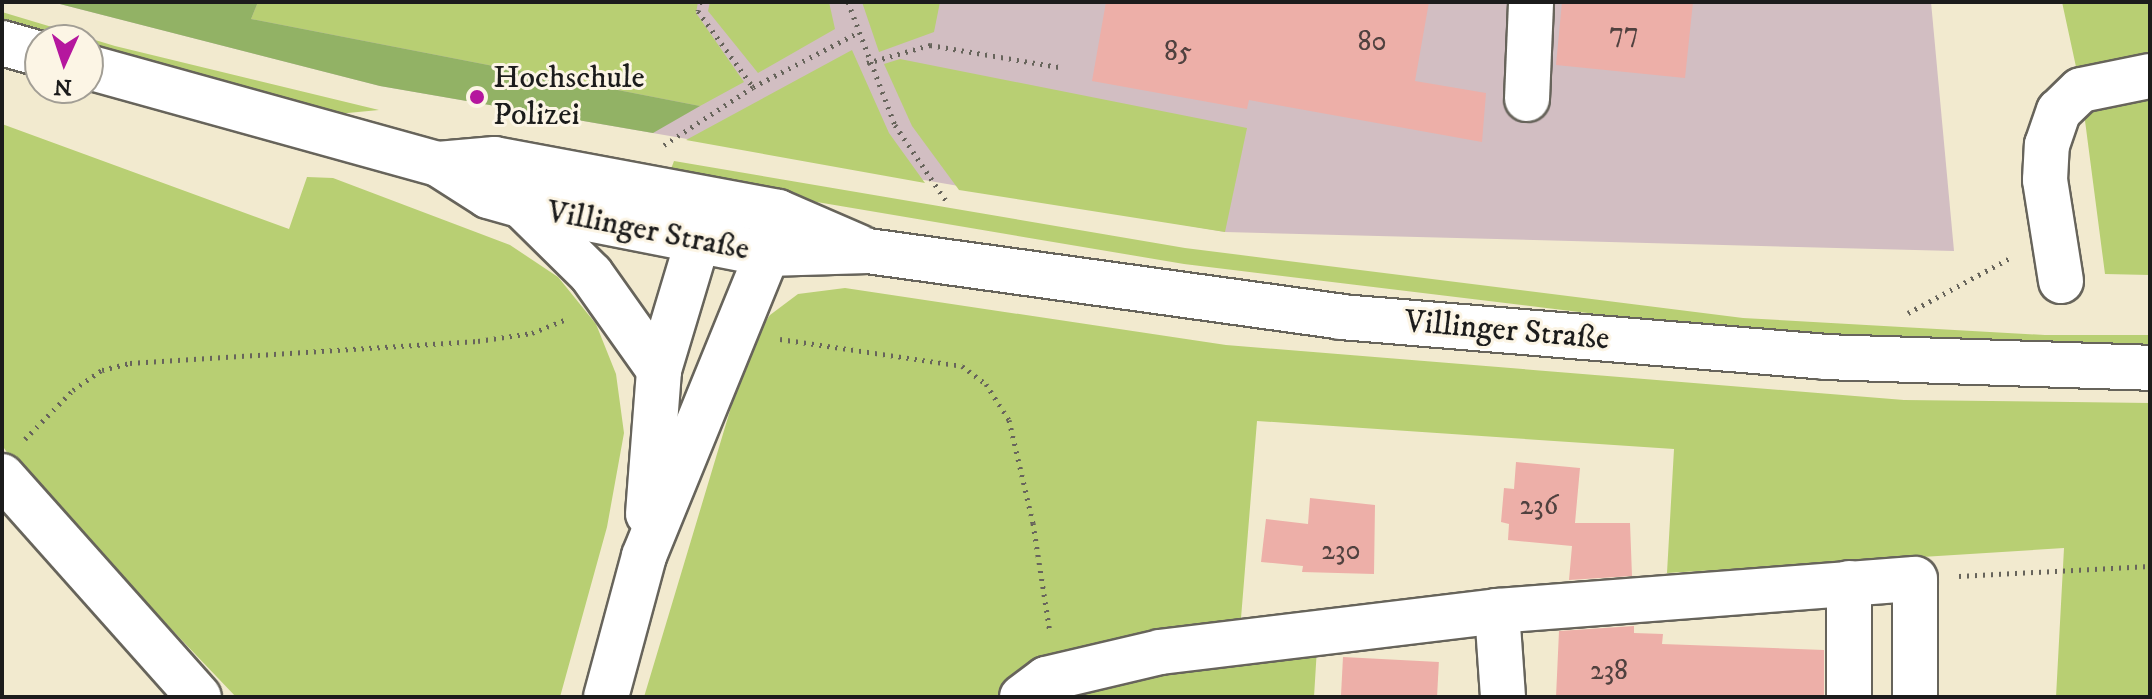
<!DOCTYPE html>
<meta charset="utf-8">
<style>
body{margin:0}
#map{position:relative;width:2152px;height:699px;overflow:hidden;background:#f2eacf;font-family:"IM FELL DW Pica",serif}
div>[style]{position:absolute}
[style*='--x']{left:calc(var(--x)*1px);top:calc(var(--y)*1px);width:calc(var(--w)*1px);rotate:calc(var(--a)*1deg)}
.industrial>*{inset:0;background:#d2bec2}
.green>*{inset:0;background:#b8cf73}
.forest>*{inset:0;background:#92b265}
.building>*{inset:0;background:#edafa8;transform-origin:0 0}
.path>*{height:5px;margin-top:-2.5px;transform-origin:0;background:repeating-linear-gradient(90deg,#67645b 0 2px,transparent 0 8px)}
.roads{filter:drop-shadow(2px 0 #67645b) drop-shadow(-2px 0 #67645b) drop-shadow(0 2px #67645b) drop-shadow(0 -2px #67645b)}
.minor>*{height:44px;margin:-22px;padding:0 22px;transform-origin:22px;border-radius:22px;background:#fff}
.major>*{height:44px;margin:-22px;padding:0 22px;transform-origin:22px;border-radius:22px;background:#fff}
.dots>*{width:22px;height:22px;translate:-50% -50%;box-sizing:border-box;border:4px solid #fcf5e5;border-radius:50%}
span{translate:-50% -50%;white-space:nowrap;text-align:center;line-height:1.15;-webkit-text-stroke:6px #fcf5e5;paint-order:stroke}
.number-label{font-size:28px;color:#50413f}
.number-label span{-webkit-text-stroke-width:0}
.poi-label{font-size:32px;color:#1c1c1c}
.left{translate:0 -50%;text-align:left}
.street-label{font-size:32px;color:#1c1c1c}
.frame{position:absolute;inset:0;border:4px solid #1c1c1c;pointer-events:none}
.north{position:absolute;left:24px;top:24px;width:80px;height:80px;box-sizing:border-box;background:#fcf5e5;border:2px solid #a29e95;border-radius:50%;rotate:183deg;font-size:22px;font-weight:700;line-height:32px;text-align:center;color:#1c1c1c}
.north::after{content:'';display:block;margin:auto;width:28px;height:36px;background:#b5179e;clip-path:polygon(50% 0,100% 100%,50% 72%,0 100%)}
</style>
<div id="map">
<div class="industrial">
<div style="clip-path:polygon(52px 2px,1931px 2px,1954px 251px,1225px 232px,380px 86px)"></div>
</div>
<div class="green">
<div style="clip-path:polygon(258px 2px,698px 2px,696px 13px,744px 82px,700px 106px,251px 19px)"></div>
<div style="clip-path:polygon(710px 2px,829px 2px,835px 29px,758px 73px,708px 11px)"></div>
<div style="clip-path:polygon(862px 2px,940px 2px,934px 32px,879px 52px)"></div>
<div style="clip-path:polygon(2062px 2px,2150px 2px,2150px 275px,2105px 274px,2081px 90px)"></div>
<div style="clip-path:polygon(2px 12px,115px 46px,379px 110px,337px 114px,88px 53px,88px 40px,40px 40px,2px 29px)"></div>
<div style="clip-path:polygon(852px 50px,889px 133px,925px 183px,686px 140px)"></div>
<div style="clip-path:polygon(900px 59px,1247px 128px,1225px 232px,959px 190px,912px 126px,884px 64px)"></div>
<div style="clip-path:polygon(2px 124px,289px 229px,307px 177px,333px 178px,510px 245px,558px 277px,596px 324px,616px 374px,624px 433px,607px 527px,560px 697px,236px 697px,16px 466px,2px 445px)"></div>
<div style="clip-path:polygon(674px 161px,1185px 248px,1743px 318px,2045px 335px,2150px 335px,2150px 345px,2044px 348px,1743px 332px,1184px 264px,668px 177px)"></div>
<div style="clip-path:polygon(845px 288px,1226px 345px,1904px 400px,2150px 403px,2150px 697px,2056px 697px,2064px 548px,1667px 573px,1674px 449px,1257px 421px,1239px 643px,1317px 648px,1314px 697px,644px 697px,750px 344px,770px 315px,798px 294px)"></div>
</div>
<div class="forest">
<div style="clip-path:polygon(52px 2px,258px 2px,251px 19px,700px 106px,653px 133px,380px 86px)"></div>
</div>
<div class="building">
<div style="clip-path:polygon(1106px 2px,1429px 2px,1415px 81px,1486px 93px,1482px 142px,1249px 100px,1247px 109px,1092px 81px)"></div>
<div style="clip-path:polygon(1562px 2px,1693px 2px,1685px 78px,1556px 65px)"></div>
<div style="clip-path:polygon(1516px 462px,1580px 468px,1575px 523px,1630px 523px,1632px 576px,1569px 580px,1572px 546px,1508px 540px,1509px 524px,1501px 522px,1504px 488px,1514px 489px)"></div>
<div style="clip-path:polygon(1310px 498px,1375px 505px,1374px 574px,1302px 572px,1303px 566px,1261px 562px,1266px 519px,1308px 524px)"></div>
<div style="clip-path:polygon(1634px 626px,1634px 633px,1663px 634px,1662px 644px,1824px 650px,1824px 697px,1556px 697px,1559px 631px)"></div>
<div style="left:1343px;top:657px;width:96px;height:40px;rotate:3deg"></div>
</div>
<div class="path">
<div style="--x:700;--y:2;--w:9;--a:103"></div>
<div style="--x:698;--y:11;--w:94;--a:54.1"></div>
<div style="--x:848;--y:2;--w:132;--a:69.1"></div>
<div style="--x:895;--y:125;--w:93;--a:56"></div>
<div style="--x:867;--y:63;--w:66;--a:-15.9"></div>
<div style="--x:930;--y:45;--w:131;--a:9.7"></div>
<div style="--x:664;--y:145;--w:106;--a:-33.1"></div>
<div style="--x:753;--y:87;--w:117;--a:-27.4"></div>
<div style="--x:1908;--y:313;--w:118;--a:-28.3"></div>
<div style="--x:780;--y:339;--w:184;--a:8.4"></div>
<div style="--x:962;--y:366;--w:30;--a:37"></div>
<div style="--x:986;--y:384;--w:43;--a:57.4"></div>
<div style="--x:1009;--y:420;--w:106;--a:76.9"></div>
<div style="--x:1033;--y:523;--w:111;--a:81.2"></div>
<div style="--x:25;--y:439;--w:69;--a:-45.6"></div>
<div style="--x:73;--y:390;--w:35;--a:-35"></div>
<div style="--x:102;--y:370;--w:29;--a:-14"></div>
<div style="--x:130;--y:363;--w:349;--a:-3.6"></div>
<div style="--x:478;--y:341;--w:55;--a:-8.4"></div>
<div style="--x:532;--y:333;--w:38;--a:-22"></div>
<div style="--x:1959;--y:576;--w:191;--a:-3"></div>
</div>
<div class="roads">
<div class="minor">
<div style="--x:1527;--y:99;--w:97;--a:-87.6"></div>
<div style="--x:522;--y:206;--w:97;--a:44.6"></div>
<div style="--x:591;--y:274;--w:118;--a:54.7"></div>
<div style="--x:2061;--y:281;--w:102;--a:-99"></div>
<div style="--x:2045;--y:180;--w:35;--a:-87"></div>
<div style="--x:2047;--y:145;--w:36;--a:-71"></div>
<div style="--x:2059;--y:111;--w:30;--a:-44"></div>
<div style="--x:2081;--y:90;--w:70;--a:-11.5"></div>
<div style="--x:2;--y:476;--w:296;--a:48.3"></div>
<div style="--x:648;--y:514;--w:144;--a:-85.6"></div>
<div style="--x:659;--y:370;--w:174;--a:-73.3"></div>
<div style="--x:1849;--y:583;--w:114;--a:90"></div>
<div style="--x:1497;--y:611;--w:86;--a:86"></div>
<div style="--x:606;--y:697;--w:146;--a:-74.9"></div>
<div style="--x:644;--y:556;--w:326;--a:-67.8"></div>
<div style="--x:767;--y:254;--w:37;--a:-74"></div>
<div style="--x:1022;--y:697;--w:30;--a:-37"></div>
<div style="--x:1046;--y:679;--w:117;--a:-13.3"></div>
<div style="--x:1160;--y:652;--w:339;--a:-6.9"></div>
<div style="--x:1497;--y:611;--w:419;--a:-4.4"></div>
<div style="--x:1915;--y:579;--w:118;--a:90"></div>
</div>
<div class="major">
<div style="--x:2;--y:43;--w:40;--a:16"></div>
<div style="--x:88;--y:67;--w:363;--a:15.5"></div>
<div style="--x:438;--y:164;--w:59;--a:32.6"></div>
<div style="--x:488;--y:196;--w:35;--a:16"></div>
<div style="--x:522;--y:206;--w:250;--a:11.1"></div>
<div style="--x:767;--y:254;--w:101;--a:-1.7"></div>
<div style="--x:868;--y:251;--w:478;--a:7.9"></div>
<div style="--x:1341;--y:317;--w:485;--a:4.7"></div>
<div style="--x:1824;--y:357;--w:326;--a:1.9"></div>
<div style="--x:438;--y:164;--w:57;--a:-5"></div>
<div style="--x:495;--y:159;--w:288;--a:10.6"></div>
<div style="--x:778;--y:212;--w:88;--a:23.4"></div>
</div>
</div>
<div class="dots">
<div style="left:477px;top:97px;background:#b5179e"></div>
</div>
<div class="number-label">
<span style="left:1624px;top:33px">77</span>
<span style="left:1372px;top:42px">80</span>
<span style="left:1178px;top:52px">85</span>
<span style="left:1539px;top:506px">236</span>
<span style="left:1341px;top:551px">230</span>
<span style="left:1609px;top:671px">238</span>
</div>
<div class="poi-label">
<span class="left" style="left:493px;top:97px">Hochschule<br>Polizei</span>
</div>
<div class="street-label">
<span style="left:648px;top:231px;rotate:11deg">Villinger Straße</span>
<span style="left:1507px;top:331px;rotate:5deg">Villinger Straße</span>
</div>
<div class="frame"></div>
<div class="north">N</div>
</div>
